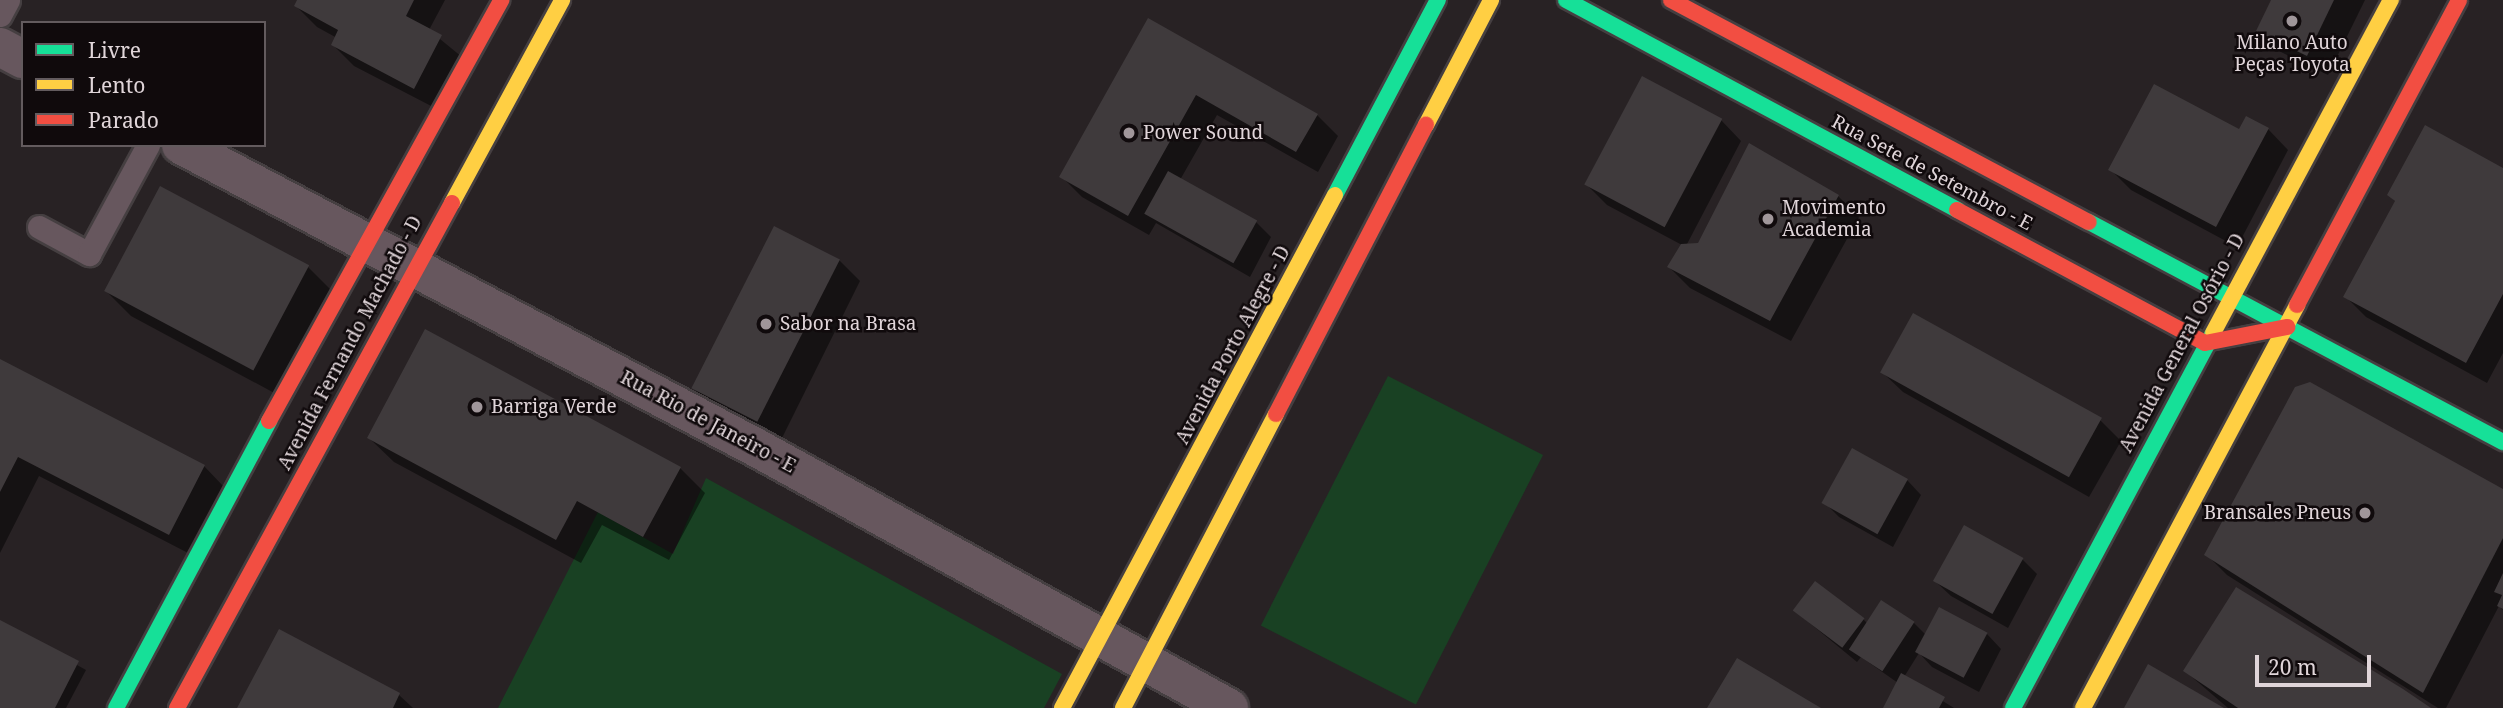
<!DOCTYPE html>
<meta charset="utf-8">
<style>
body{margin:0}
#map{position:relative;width:2503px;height:708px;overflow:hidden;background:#282224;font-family:"Noto Serif",serif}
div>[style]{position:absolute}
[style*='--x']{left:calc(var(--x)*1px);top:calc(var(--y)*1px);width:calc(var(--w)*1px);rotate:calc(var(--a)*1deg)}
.green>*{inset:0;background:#194123;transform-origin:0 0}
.shadow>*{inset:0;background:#0007}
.building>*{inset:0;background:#3f3a3c;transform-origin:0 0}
.roads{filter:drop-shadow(2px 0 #453f41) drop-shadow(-2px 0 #453f41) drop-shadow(0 2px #453f41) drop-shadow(0 -2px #453f41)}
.lane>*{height:23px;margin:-11.5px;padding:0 11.5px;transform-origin:11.5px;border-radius:11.5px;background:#67575e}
.street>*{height:38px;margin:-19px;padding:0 19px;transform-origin:19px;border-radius:19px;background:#67575e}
.fast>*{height:16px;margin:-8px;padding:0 8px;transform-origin:8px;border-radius:8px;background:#16e098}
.slow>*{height:16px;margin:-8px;padding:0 8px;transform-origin:8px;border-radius:8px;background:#ffcf43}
.jam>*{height:16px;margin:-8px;padding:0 8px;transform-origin:8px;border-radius:8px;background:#f24e42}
.dots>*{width:19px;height:19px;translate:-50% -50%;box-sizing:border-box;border:4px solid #100a0c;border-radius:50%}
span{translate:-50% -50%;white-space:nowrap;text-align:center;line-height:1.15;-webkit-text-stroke:5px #100a0c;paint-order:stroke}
.poi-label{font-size:19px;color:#e0d5d9}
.left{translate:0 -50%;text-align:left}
.right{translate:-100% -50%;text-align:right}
.street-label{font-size:19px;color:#e0d5d9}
.legend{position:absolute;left:21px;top:21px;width:245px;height:126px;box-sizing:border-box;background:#100a0c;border:2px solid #635b5e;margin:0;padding:9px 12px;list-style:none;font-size:21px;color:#e0d5d9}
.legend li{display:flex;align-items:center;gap:14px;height:35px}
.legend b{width:35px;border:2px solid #635b5e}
.scale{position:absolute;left:2255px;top:655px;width:116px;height:32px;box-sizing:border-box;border:4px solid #e0d5d9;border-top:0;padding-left:9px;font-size:21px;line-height:24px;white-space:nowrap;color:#e0d5d9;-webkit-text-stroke:5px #100a0c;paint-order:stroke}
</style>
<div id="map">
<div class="green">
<div style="left:1388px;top:376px;width:174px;height:280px;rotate:27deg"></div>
<div style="clip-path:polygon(706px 478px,1062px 674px,1044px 708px,498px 708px,598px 512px,673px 554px)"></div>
</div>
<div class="shadow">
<div style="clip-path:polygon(299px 0,445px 0,429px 30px,462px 57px,435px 108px,354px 66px,333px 45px,337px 38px,317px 27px,296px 6px)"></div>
<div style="clip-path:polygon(2273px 0,2365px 0,2328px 75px,2279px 51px,2258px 30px)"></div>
<div style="clip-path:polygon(1149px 20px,1317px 115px,1338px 136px,1318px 172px,1217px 115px,1180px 180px,1256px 222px,1271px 237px,1250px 277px,1156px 223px,1149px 235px,1082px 197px,1061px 176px)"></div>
<div style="clip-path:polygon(1721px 120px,1741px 141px,1686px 246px,1699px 244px,1750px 146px,1838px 196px,1859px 217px,1791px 341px,1690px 288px,1669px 267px,1682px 245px,1607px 205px,1587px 185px)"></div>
<div style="clip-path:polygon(2268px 129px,2288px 150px,2237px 247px,2131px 190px,2110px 169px,2240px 131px)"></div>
<div style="clip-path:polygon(2503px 170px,2503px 353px,2487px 383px,2366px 317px,2345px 296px,2396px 202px,2389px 195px)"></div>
<div style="clip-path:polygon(839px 260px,860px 281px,780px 442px,715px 409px,694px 389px)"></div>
<div style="clip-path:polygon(308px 267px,333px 292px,278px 395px,131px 316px,106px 291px)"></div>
<div style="clip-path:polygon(0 361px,204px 466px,224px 487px,190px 554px,39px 476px,0 553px)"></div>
<div style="clip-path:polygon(1882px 372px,2100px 420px,2121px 441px,2089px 497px,1903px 392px)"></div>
<div style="clip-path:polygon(369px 438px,680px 468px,705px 493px,669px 560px,602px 525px,581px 563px,394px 462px)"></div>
<div style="clip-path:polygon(1907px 480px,1921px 495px,1893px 547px,1839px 517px,1824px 502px)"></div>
<div style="clip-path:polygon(2503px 492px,2503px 610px,2499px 606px,2446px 708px,2438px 708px,2227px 575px,2206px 554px)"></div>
<div style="clip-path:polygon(2022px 559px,2037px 574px,2008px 628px,1951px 596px,1936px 582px)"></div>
<div style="clip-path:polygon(1795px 611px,1863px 619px,1868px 624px,1914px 623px,1926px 635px,1987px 634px,2001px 649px,1979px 692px,1932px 667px,1919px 653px,1904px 677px,1954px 708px,1885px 708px,1898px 683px,1861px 657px,1857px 662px)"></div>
<div style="clip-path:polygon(0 622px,86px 670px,66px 708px,0 708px)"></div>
<div style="clip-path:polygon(279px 631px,399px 695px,413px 708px,239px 708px)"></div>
<div style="clip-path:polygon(2185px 671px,2427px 708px,2228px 708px)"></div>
</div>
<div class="building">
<div style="clip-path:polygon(297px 0,414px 0,406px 16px,442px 35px,414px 89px,331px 45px,338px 30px,294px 6px)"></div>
<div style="clip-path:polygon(2271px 0,2334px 0,2307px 56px,2256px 31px)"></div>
<div style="clip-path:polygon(1148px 18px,1318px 114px,1296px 152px,1196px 95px,1128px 216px,1059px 177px)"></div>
<div style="left:1642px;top:76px;width:91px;height:123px;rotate:28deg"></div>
<div style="clip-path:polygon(2154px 84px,2239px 129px,2246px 116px,2269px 128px,2216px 227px,2108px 170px)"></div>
<div style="clip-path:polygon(2425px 125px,2503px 168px,2503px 294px,2466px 363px,2343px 297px,2395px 201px,2387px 195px)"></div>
<div style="clip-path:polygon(1749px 143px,1839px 195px,1770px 321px,1667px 267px,1681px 244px,1698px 243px)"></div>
<div style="left:1168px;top:171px;width:102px;height:49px;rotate:29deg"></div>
<div style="left:160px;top:186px;width:169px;height:119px;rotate:28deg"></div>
<div style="left:774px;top:226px;width:74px;height:182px;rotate:27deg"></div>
<div style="left:1913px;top:313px;width:216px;height:68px;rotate:29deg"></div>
<div style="clip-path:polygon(425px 329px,681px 467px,643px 537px,577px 501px,556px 540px,367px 438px)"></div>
<div style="clip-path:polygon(0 359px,205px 465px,169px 535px,18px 457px,0 492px)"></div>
<div style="clip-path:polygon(2310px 382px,2503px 489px,2503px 538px,2423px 693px,2204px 555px,2295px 387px)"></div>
<div style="left:1852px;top:448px;width:64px;height:63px;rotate:29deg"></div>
<div style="left:1964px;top:525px;width:68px;height:64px;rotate:29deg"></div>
<div style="clip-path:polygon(2503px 573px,2503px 609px,2497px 606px,2502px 595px,2494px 592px)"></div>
<div style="left:1815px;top:581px;width:62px;height:37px;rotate:37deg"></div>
<div style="clip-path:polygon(2236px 587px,2403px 689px,2431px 708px,2238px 708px,2183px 671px)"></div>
<div style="left:1881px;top:600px;width:40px;height:59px;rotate:33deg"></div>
<div style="left:1939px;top:607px;width:55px;height:51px;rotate:28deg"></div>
<div style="clip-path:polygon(0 620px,79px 661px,55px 708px,0 708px)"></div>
<div style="clip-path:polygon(279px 629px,400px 693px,393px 708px,237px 708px)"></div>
<div style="clip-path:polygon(1737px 658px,1821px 708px,1707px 708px)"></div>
<div style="clip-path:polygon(2148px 664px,2224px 708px,2124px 708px)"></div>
<div style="clip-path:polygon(1901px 673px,1945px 697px,1939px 708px,1883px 708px)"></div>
</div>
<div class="roads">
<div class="lane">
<div style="--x:0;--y:15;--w:17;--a:-62"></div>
<div style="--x:39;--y:227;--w:57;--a:28.4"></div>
<div style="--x:89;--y:254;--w:124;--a:-61.6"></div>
</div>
<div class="street">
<div style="--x:0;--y:47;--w:26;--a:28"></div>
<div style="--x:181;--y:145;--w:651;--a:27.75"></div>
<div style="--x:757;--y:448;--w:539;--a:28.85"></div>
</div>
<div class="fast">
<div style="--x:1566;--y:0;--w:444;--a:28.2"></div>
<div style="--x:1335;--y:195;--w:221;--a:-62.2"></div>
<div style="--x:2089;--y:222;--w:469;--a:28"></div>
<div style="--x:116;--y:708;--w:325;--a:-61.9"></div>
<div style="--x:2013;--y:708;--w:425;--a:-61.9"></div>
</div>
<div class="slow">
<div style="--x:1426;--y:125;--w:141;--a:-62.5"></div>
<div style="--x:452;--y:203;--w:231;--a:-61.5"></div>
<div style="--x:2213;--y:333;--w:378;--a:-61.9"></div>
<div style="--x:1062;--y:708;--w:581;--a:-61.98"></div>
<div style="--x:1123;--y:708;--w:331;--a:-62.5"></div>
<div style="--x:2083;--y:708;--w:456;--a:-62"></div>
</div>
<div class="jam">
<div style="--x:1671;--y:0;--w:473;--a:28"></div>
<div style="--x:1957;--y:210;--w:281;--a:28.2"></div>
<div style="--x:2205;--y:343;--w:84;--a:-11"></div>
<div style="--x:2297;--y:305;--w:345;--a:-62"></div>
<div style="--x:1276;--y:414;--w:326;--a:-62.6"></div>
<div style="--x:269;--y:421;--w:481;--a:-61.1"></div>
<div style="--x:177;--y:708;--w:575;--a:-61.43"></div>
</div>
</div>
<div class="dots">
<div style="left:2292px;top:21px;background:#a0969a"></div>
<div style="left:1129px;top:133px;background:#a0969a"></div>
<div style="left:1768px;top:219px;background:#a0969a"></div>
<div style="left:766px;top:324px;background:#a0969a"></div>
<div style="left:477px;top:407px;background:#a0969a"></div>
<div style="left:2365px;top:513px;background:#a0969a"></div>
</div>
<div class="poi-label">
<span style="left:2292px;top:54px">Milano Auto<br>Peças Toyota</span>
<span class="left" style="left:1143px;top:133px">Power Sound</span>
<span class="left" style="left:1782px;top:219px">Movimento<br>Academia</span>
<span class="left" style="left:780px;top:324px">Sabor na Brasa</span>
<span class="left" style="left:491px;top:407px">Barriga Verde</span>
<span class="right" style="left:2351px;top:513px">Bransales Pneus</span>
</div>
<div class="street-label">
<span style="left:1932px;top:173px;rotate:28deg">Rua Sete de Setembro - E</span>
<span style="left:350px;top:343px;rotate:-62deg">Avenida Fernando Machado - D</span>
<span style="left:2182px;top:343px;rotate:-62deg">Avenida General Osório - D</span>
<span style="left:1233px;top:345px;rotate:-62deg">Avenida Porto Alegre - D</span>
<span style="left:708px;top:422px;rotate:28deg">Rua Rio de Janeiro - E</span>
</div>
<ul class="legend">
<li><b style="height:9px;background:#16e098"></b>Livre</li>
<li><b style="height:9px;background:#ffcf43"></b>Lento</li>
<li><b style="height:9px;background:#f24e42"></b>Parado</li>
</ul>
<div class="scale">20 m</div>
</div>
